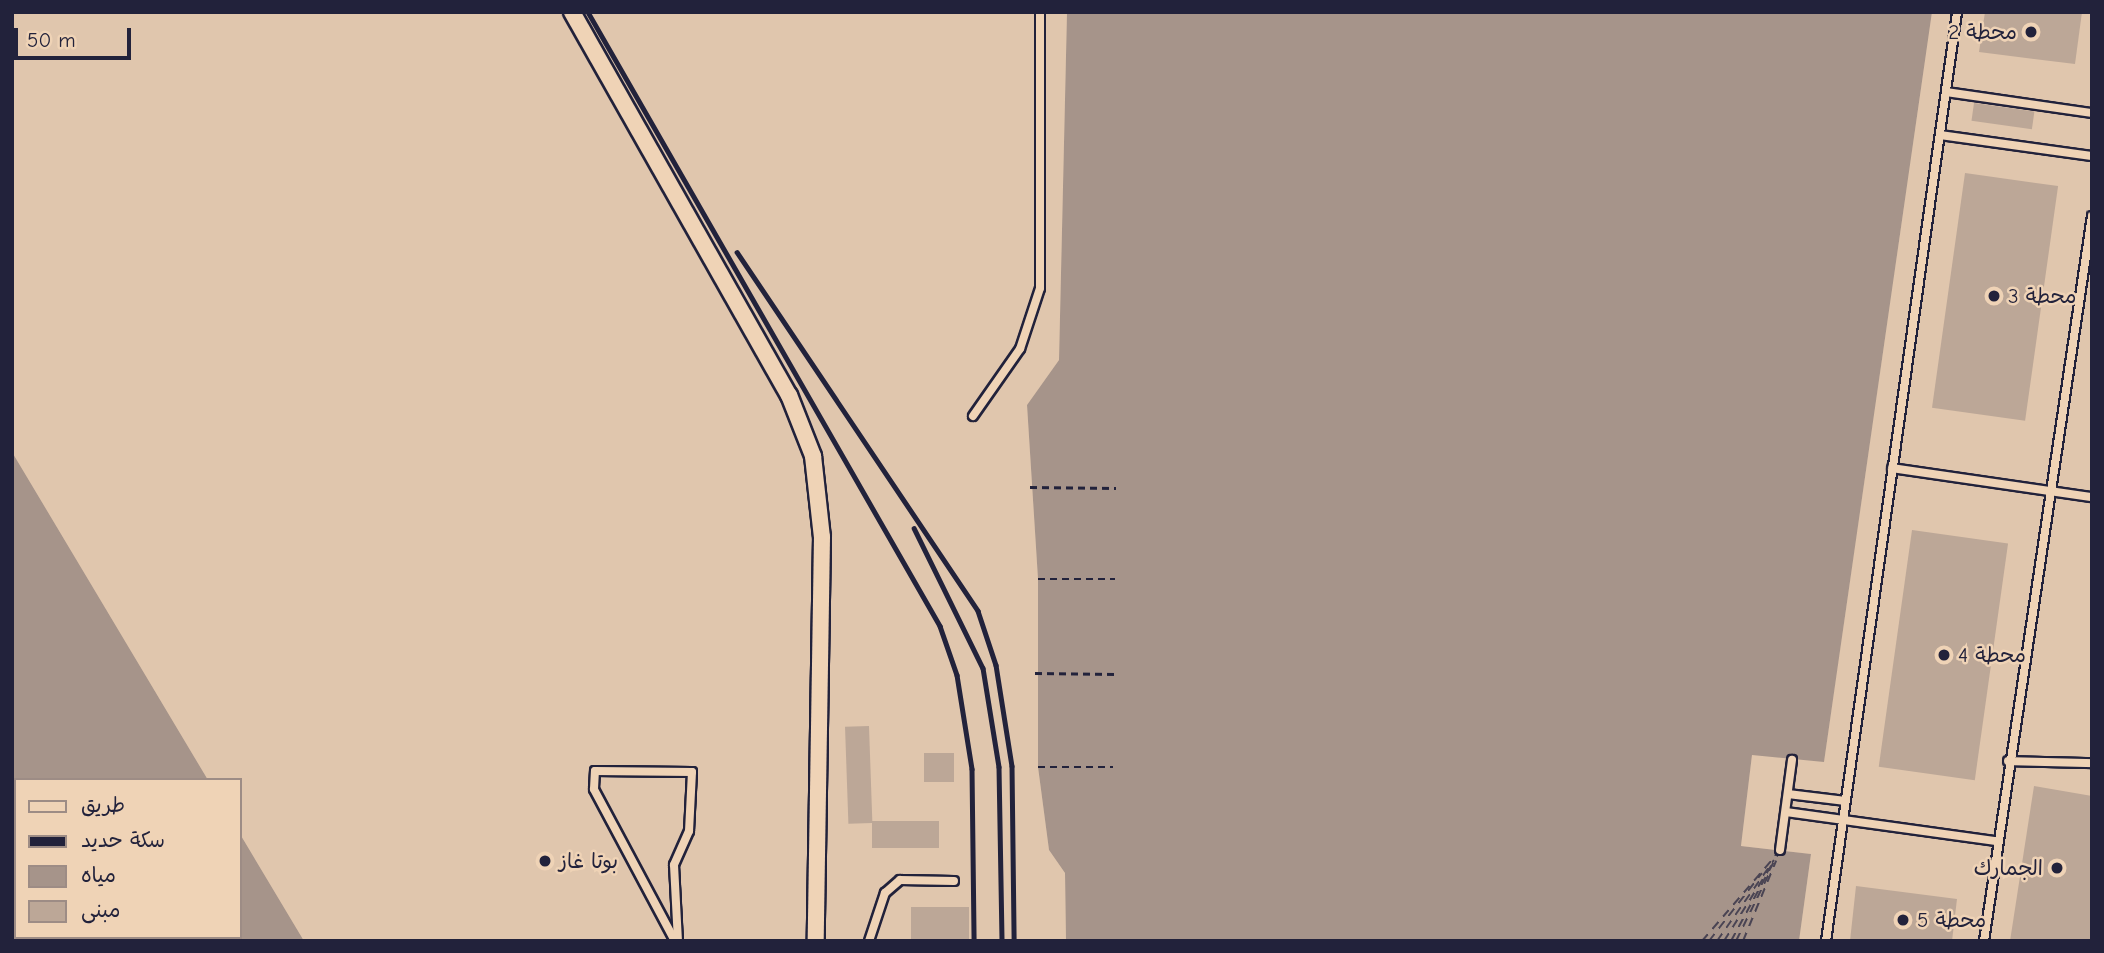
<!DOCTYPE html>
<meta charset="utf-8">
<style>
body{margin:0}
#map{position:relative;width:2104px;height:953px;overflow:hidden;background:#efd3b6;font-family:"Comic Neue","Playpen Sans Arabic",sans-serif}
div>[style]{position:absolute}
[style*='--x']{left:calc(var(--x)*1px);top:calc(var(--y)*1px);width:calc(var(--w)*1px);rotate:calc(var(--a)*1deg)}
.built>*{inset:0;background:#e0c6ad}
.water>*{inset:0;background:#a6948a}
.ferry>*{height:2px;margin-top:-1px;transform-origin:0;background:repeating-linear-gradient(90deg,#4a4453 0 9px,transparent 0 16px)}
.building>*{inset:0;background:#bca797;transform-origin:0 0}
.path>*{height:2.5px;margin-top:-1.25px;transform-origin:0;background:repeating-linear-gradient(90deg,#22223b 0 7px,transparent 0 12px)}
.roads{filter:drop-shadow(2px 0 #22223b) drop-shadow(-2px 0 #22223b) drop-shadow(0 2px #22223b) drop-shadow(0 -2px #22223b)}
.service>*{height:8px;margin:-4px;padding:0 4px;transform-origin:4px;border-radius:4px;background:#efd3b6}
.minor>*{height:16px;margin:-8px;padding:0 8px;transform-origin:8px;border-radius:8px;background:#efd3b6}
.rail>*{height:4.5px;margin:-2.25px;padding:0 2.25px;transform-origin:2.25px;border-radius:2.25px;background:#22223b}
.dots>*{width:19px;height:19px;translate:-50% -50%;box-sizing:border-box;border:4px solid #efd3b6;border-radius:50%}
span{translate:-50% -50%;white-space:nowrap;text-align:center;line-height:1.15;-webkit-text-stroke:5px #efd3b6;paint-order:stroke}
.poi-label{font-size:21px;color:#22223b}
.right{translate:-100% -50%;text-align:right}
.left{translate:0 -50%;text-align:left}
.frame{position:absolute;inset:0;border:14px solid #22223b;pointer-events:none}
.legend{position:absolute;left:14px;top:778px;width:228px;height:161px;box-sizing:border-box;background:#efd3b6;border:2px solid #9d8c85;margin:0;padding:9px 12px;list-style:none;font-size:21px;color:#22223b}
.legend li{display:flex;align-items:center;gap:14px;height:35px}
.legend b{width:35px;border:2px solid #9d8c85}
.scale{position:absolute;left:14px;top:28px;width:117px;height:32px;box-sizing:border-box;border:4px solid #22223b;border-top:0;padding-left:9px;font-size:21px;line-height:24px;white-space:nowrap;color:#22223b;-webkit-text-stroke:5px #efd3b6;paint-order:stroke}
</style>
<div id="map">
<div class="built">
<div style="clip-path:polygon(12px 12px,1067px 12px,1059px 360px,1027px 405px,1038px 579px,1038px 767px,1049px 850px,1065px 873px,1066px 941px,304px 941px,240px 834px,240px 780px,208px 780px,12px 452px)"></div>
<div style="clip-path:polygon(1932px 12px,2092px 12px,2092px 941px,1799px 941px,1811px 854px,1741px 846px,1752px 754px,1824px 761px)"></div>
</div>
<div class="water">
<div style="clip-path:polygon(1067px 12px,1932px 12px,1824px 762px,1752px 755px,1741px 846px,1811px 854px,1799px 941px,1066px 941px,1065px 873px,1049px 850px,1038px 767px,1038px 579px,1027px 405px,1059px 360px)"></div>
<div style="clip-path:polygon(12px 452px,208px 780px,16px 780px,16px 937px,240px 937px,240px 834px,304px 941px,12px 941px)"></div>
</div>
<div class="ferry">
<div style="--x:1702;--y:941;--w:115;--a:-49.2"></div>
<div style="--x:1709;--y:941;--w:86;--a:-52.1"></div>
<div style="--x:1717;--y:941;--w:99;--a:-54.9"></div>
<div style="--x:1724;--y:941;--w:89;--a:-57.9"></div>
<div style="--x:1731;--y:941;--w:99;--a:-61.6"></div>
<div style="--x:1736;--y:941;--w:77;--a:-63.8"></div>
<div style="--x:1743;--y:941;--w:87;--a:-67.6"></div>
</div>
<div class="building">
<div style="clip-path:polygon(1985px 12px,2082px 12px,2075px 64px,1979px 52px)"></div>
<div style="left:1974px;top:103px;width:61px;height:18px;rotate:8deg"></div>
<div style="left:1965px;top:173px;width:94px;height:237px;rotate:8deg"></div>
<div style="left:1912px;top:530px;width:97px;height:239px;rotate:8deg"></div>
<div style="left:869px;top:726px;width:97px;height:24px;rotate:88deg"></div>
<div style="left:924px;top:753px;width:30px;height:29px"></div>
<div style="clip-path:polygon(2034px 786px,2092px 796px,2092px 941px,2010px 941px)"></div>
<div style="left:939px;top:821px;width:27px;height:67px;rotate:90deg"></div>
<div style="clip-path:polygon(1856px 886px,1957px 899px,1952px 941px,1850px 941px)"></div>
<div style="left:911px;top:907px;width:58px;height:34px"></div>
</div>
<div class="path">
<div style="--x:1030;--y:487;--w:86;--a:0.7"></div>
<div style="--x:1038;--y:579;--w:77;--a:0"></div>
<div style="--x:1035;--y:673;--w:81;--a:0.7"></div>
<div style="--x:1038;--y:767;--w:75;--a:0"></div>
</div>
<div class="roads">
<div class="service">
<div style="--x:1946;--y:92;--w:148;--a:8.2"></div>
<div style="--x:1940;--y:135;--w:153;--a:7.9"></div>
<div style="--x:973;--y:416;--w:82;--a:-55"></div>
<div style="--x:1020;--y:349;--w:64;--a:-71.8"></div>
<div style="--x:1040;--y:288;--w:276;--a:-90"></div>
<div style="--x:1892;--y:468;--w:202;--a:8.3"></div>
<div style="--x:2008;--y:761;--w:84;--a:1.4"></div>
<div style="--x:1788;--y:794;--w:58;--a:6.9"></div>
<div style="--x:1786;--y:812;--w:212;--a:7.9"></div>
<div style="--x:1780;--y:850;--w:91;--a:-82.4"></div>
<div style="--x:675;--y:941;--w:172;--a:-118.1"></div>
<div style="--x:594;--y:789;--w:18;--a:-87"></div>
<div style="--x:595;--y:771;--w:97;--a:0.6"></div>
<div style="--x:692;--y:772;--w:59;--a:92.9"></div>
<div style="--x:689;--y:831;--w:37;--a:114"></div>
<div style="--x:674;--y:865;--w:76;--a:87"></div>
<div style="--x:869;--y:941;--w:51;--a:-71.6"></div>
<div style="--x:885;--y:893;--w:20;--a:-41"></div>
<div style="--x:900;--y:880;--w:54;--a:1.1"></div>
<div style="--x:1826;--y:941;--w:938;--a:-81.97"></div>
<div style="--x:1984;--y:941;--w:733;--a:-81.53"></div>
</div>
<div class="minor">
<div style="--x:572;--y:12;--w:440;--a:60.5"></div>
<div style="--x:789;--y:395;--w:66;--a:68.5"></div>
<div style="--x:813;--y:456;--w:81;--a:83.7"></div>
<div style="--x:822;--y:537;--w:404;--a:90.9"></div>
</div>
</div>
<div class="rail">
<div style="--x:588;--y:12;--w:708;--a:60.17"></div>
<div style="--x:940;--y:626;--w:52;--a:70.9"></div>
<div style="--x:957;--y:675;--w:95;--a:80.9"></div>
<div style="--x:972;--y:769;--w:172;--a:89.3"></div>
<div style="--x:737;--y:252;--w:432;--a:56.1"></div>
<div style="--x:978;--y:611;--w:57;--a:71.6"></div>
<div style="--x:996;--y:665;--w:102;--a:81"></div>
<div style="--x:1012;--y:766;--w:175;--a:89.3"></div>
<div style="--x:914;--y:528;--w:156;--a:63.8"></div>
<div style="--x:983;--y:668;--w:100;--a:80.8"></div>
<div style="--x:999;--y:767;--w:174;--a:89"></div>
</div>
<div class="dots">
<div style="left:2031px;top:32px;background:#22223b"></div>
<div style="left:1994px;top:296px;background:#22223b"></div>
<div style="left:1944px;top:655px;background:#22223b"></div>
<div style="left:545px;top:861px;background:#22223b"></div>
<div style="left:2057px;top:868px;background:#22223b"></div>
<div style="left:1903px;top:920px;background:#22223b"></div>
</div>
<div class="poi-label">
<span class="right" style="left:2017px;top:32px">محطة 2</span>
<span class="left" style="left:2008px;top:296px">محطة 3</span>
<span class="left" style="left:1958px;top:655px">محطة 4</span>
<span class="left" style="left:559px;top:861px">بوتا غاز</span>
<span class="right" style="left:2043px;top:868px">الجمارك</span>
<span class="left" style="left:1917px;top:920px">محطة 5</span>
</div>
<div class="frame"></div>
<ul class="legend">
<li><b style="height:9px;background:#efd3b6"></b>طريق</li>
<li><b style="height:9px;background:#22223b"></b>سكة حديد</li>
<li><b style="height:19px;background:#a6948a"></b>مياه</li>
<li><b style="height:19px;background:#bca797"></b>مبنى</li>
</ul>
<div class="scale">50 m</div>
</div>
